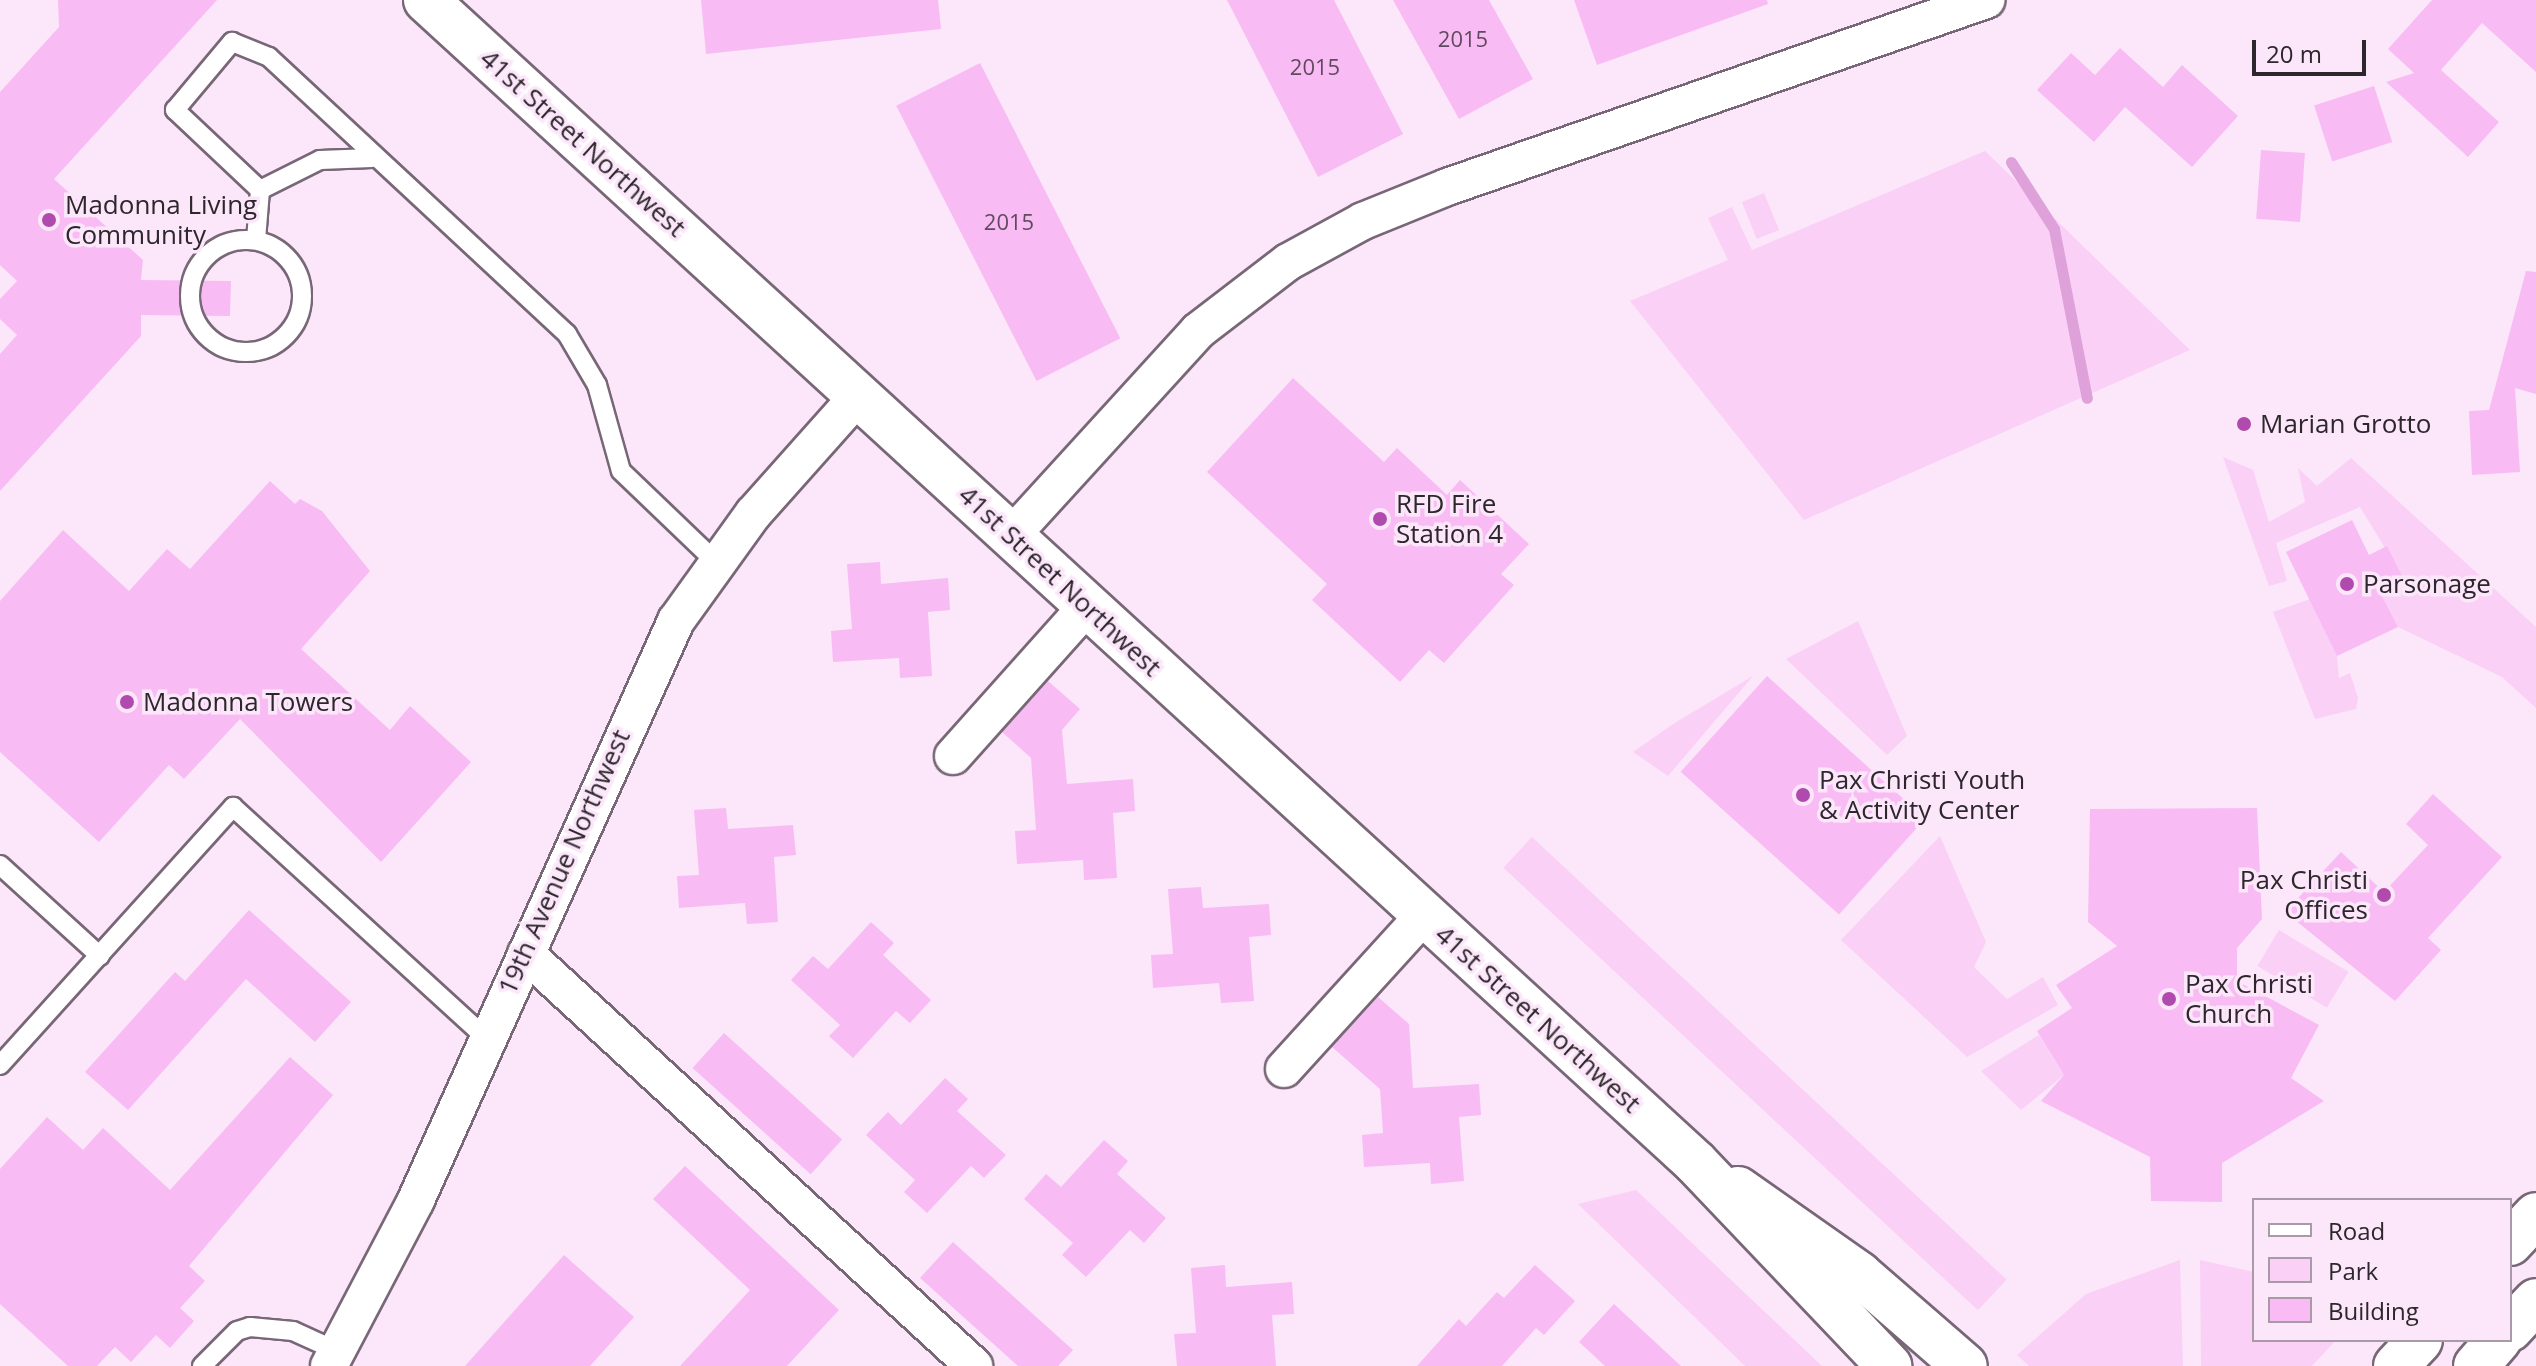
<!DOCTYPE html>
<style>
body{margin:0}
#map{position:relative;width:2536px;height:1366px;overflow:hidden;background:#fbe7f9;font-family:"Open Sans",sans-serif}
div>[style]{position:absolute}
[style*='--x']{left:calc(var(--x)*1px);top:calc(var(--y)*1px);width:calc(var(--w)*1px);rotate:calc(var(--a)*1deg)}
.green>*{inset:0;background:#fad0f7;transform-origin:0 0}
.stream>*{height:11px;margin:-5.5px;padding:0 5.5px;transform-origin:5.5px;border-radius:5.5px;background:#dea1d9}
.building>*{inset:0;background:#f9bbf4;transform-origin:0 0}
.roads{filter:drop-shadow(2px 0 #786777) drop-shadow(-2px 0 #786777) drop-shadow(0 2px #786777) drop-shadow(0 -2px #786777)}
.lane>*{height:18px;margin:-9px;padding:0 9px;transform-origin:9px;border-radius:9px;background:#fff}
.lane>.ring{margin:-9px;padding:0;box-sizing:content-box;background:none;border:18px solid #fff;border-radius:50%}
.street>*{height:36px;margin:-18px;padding:0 18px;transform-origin:18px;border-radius:18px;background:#fff}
.secondary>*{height:44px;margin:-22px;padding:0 22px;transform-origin:22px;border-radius:22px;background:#fff}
.dots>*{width:22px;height:22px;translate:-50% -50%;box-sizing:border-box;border:4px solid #fbe7f9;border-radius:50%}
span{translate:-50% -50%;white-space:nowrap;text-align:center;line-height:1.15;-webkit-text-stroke:7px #fbe7f9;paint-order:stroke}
.number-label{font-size:22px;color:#604b5e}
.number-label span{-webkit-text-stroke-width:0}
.street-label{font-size:26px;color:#2d262c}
.poi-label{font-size:26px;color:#2d262c}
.left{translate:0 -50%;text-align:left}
.right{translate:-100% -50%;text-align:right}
.legend{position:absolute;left:2252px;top:1198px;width:260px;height:144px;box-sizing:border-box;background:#fbe7f9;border:2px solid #a99aa7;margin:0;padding:10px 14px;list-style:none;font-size:24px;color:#2d262c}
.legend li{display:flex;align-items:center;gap:16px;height:40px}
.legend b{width:40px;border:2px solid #a99aa7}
.scale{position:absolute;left:2252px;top:40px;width:114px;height:36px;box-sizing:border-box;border:4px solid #2d262c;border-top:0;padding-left:10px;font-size:24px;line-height:28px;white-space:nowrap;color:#2d262c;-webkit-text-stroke:6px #fbe7f9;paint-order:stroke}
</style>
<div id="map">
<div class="green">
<div style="clip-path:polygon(1985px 151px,2190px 350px,1804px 520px,1630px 301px,1728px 260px,1708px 218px,1732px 207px,1752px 250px)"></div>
<div style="left:1764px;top:193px;width:40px;height:24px;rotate:68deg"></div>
<div style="clip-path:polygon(2223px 457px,2253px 470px,2269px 522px,2305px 502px,2298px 468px,2317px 486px,2351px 458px,2536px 627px,2536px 708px,2502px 677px,2398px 627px,2379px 590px,2403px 578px,2360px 507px,2276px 543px,2287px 581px,2269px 586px)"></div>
<div style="clip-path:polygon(2310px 599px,2337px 656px,2339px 678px,2350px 673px,2358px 698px,2356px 709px,2315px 719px,2273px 612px)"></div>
<div style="clip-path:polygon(1858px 621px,1907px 736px,1887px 755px,1786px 659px)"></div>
<div style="clip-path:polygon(1753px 676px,1668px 776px,1633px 752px,1673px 724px)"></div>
<div style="clip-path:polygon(1940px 836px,1986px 942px,1974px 967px,2007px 999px,2043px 977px,2058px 1005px,1967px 1057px,1841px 940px)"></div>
<div style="left:1532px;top:837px;width:649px;height:42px;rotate:43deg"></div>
<div style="left:2279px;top:930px;width:81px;height:42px;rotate:31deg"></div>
<div style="clip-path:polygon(2039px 1035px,2064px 1075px,2021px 1110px,1981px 1071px)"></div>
<div style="clip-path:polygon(1636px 1190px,1822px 1366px,1745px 1366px,1578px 1204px)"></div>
<div style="clip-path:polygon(2180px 1260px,2183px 1366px,2029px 1366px,2017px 1355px,2086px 1294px)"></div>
<div style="clip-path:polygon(2200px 1260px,2254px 1272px,2254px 1340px,2336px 1340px,2312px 1366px,2201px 1366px)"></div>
</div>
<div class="stream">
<div style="--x:2011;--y:162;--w:80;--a:57.3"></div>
<div style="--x:2054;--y:229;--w:172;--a:79"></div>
</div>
<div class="building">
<div style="clip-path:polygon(58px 0,217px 0,54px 179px,143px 260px,141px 280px,231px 281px,230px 316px,141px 315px,141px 336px,0 491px,0 354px,17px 335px,0 319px,0 299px,17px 281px,0 265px,0 92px,59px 27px)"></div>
<div style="clip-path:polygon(701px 0,938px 0,941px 29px,706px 54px)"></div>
<div style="clip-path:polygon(1227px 0,1334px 0,1403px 134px,1318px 177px)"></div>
<div style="clip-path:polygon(1393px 0,1489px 0,1533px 79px,1459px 119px)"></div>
<div style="clip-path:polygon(1574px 0,1767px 0,1768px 4px,1597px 65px)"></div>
<div style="clip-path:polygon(2432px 0,2536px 0,2536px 72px,2482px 23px,2441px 70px,2499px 122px,2468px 157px,2386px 82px,2414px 73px,2388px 49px)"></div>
<div style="clip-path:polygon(2120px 48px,2163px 87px,2182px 65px,2238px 116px,2192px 167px,2125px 107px,2094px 142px,2037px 90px,2071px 53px,2095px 75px)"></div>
<div style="left:980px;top:63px;width:309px;height:94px;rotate:63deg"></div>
<div style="left:2374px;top:86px;width:59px;height:63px;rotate:72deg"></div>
<div style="left:2261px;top:150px;width:44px;height:69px;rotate:4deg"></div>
<div style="clip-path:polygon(2526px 271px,2536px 272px,2536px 394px,2515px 388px,2520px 472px,2472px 475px,2469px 411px,2489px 410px)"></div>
<div style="clip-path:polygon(1293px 378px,1384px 462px,1397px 448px,1447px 495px,1460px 480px,1529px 544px,1501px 574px,1514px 585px,1444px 663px,1429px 650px,1400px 682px,1312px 600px,1327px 584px,1207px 472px)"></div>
<div style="clip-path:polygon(270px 481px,295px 504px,300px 499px,322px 511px,370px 571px,301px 649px,390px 730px,410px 706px,471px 762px,381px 862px,240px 719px,184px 779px,169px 765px,99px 842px,0 752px,0 601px,63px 530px,129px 591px,167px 549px,190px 569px)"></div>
<div style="clip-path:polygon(2352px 520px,2369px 555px,2387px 546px,2403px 578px,2379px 590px,2398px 627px,2337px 656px,2286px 552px)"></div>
<div style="clip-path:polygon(880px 562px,881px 584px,948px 578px,950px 610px,928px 612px,932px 676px,900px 678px,899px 658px,833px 662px,831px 631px,852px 629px,847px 564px)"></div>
<div style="left:1767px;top:676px;width:213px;height:129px;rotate:42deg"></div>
<div style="clip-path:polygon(1048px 681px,1080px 709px,1062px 730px,1067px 784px,1133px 779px,1135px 811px,1113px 813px,1117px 878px,1084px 880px,1083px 860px,1017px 864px,1015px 831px,1036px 830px,1031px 758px,1002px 732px)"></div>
<div style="clip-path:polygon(2433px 794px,2502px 857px,2428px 938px,2441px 950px,2395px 1001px,2285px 912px,2341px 852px,2384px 892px,2428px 845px,2406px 824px)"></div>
<div style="clip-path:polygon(726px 808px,728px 829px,793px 825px,796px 855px,774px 857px,778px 922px,747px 924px,745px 903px,679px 908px,677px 876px,699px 875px,694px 810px)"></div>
<div style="clip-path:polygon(2257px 808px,2262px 919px,2237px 948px,2237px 981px,2319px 1025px,2291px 1078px,2324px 1101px,2222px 1163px,2222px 1202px,2151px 1201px,2150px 1157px,2041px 1101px,2064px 1075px,2037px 1031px,2072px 1008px,2056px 985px,2117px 946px,2088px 922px,2090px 809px)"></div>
<div style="clip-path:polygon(1201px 887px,1203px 908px,1269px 904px,1271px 935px,1249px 937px,1254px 1001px,1221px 1003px,1219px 983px,1153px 988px,1151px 955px,1173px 954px,1168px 889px)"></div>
<div style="clip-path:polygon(249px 910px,351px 1002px,315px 1042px,246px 979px,128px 1110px,85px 1072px,175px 972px,185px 981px)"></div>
<div style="clip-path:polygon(871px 922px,894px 943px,883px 955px,931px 1000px,910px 1023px,896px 1011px,853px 1058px,829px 1036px,840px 1025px,791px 980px,813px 956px,828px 969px)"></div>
<div style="clip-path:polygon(1378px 997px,1409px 1024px,1413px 1088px,1479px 1084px,1481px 1115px,1459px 1117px,1464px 1181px,1431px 1184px,1430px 1163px,1364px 1167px,1362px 1135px,1383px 1133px,1380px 1089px,1332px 1047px)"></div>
<div style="left:724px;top:1033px;width:159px;height:47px;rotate:42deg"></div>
<div style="clip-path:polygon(290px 1057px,333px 1095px,189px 1266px,205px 1281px,180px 1308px,194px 1321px,170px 1348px,156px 1335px,131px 1362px,115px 1347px,97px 1366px,68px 1366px,0 1304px,0 1169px,47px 1117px,83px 1150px,103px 1128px,170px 1190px)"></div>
<div style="clip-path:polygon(945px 1078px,968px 1099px,957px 1111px,1006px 1155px,984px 1178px,971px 1166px,927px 1213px,904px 1192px,915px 1180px,866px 1135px,888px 1112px,901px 1125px)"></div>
<div style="clip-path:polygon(1104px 1140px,1128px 1161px,1117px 1174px,1166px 1218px,1144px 1243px,1130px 1230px,1086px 1277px,1062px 1255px,1073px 1243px,1024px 1199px,1046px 1174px,1061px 1187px)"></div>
<div style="clip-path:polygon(685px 1166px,839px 1310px,787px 1366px,680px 1366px,750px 1290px,653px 1199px)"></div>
<div style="clip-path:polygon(953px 1242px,1073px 1350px,1058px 1366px,1018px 1366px,920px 1278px)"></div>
<div style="clip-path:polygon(564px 1255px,634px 1317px,590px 1366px,465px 1366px)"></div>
<div style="clip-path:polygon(1225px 1265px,1226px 1287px,1292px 1282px,1294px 1314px,1272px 1315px,1276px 1366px,1177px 1366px,1174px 1334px,1196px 1333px,1191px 1268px)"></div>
<div style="clip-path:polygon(1535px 1265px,1575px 1301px,1544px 1335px,1536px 1328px,1502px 1366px,1417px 1366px,1459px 1319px,1466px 1326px,1497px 1292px,1504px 1298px)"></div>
<div style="clip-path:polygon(1614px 1304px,1681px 1366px,1605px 1366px,1579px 1342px)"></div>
</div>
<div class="roads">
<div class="lane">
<div style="--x:260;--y:190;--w:117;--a:-136.7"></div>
<div style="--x:175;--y:110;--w:89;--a:-50"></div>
<div style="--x:232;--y:42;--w:40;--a:22"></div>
<div style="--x:269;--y:57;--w:407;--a:42.9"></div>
<div style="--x:567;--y:334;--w:59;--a:59.5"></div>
<div style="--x:597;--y:385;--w:89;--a:74.4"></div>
<div style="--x:621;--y:471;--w:132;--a:43.8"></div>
<div style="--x:260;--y:190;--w:67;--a:-26.6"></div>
<div style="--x:320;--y:160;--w:52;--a:-2.2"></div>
<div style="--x:256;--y:240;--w:50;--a:-85.4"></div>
<div class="ring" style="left:190px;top:240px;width:94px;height:94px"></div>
<div style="--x:0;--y:865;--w:135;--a:42.3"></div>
<div style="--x:0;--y:1065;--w:348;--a:-47.9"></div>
<div style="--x:233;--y:807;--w:344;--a:42.4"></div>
<div style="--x:202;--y:1366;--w:49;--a:-45"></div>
<div style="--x:237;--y:1331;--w:14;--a:-17"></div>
<div style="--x:250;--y:1327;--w:43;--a:5.3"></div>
<div style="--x:293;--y:1331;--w:48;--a:24.4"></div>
</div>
<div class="street">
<div style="--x:1011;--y:536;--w:277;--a:-47.6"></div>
<div style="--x:1198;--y:331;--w:113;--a:-37.5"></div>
<div style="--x:1288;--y:262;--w:85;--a:-28.7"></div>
<div style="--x:1363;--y:221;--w:91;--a:-22"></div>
<div style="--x:1447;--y:187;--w:571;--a:-19.13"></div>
<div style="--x:953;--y:756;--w:201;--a:-48.2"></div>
<div style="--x:526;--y:954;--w:609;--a:42.6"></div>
<div style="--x:1284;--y:1069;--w:208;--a:-47.7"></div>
<div style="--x:329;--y:1366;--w:187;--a:-62.3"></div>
<div style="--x:416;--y:1200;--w:635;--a:-65.82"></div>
<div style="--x:676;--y:621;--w:132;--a:-54.3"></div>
<div style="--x:753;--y:514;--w:159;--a:-48.3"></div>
</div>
<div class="secondary">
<div style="--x:426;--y:0;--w:1721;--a:42.48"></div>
<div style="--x:1695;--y:1162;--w:282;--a:46.4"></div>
<div style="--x:1738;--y:1189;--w:148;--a:35.1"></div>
<div style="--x:1859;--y:1274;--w:140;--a:41"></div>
<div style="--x:2510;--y:1243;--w:38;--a:-47"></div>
<div style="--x:2510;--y:1329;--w:38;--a:-47"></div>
<div style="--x:2396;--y:1366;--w:35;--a:-47"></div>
<div style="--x:2476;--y:1366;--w:35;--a:-49"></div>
</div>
</div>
<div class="dots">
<div style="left:49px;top:220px;background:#b14aad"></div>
<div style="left:2244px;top:424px;background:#b14aad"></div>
<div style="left:1380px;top:519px;background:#b14aad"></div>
<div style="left:2347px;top:584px;background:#b14aad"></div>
<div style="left:127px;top:702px;background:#b14aad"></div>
<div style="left:1803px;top:795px;background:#b14aad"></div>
<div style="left:2384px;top:895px;background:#b14aad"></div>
<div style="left:2169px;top:999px;background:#b14aad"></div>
</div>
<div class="number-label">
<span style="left:1463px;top:39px">2015</span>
<span style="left:1315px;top:67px">2015</span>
<span style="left:1009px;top:222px">2015</span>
</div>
<div class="street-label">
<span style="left:583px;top:143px;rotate:42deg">41st Street Northwest</span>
<span style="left:1060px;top:581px;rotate:43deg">41st Street Northwest</span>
<span style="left:564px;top:862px;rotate:-66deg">19th Avenue Northwest</span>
<span style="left:1538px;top:1019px;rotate:42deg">41st Street Northwest</span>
</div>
<div class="poi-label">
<span class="left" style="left:65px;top:220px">Madonna Living<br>Community</span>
<span class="left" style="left:2260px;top:424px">Marian Grotto</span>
<span class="left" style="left:1396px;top:519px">RFD Fire<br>Station 4</span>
<span class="left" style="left:2363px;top:584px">Parsonage</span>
<span class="left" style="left:143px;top:702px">Madonna Towers</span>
<span class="left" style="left:1819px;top:795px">Pax Christi Youth<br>&amp; Activity Center</span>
<span class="right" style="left:2368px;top:895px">Pax Christi<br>Offices</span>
<span class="left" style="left:2185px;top:999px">Pax Christi<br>Church</span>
</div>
<ul class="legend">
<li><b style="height:10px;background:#fff"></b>Road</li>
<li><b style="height:22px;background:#fad0f7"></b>Park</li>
<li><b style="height:22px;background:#f9bbf4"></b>Building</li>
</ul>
<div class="scale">20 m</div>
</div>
